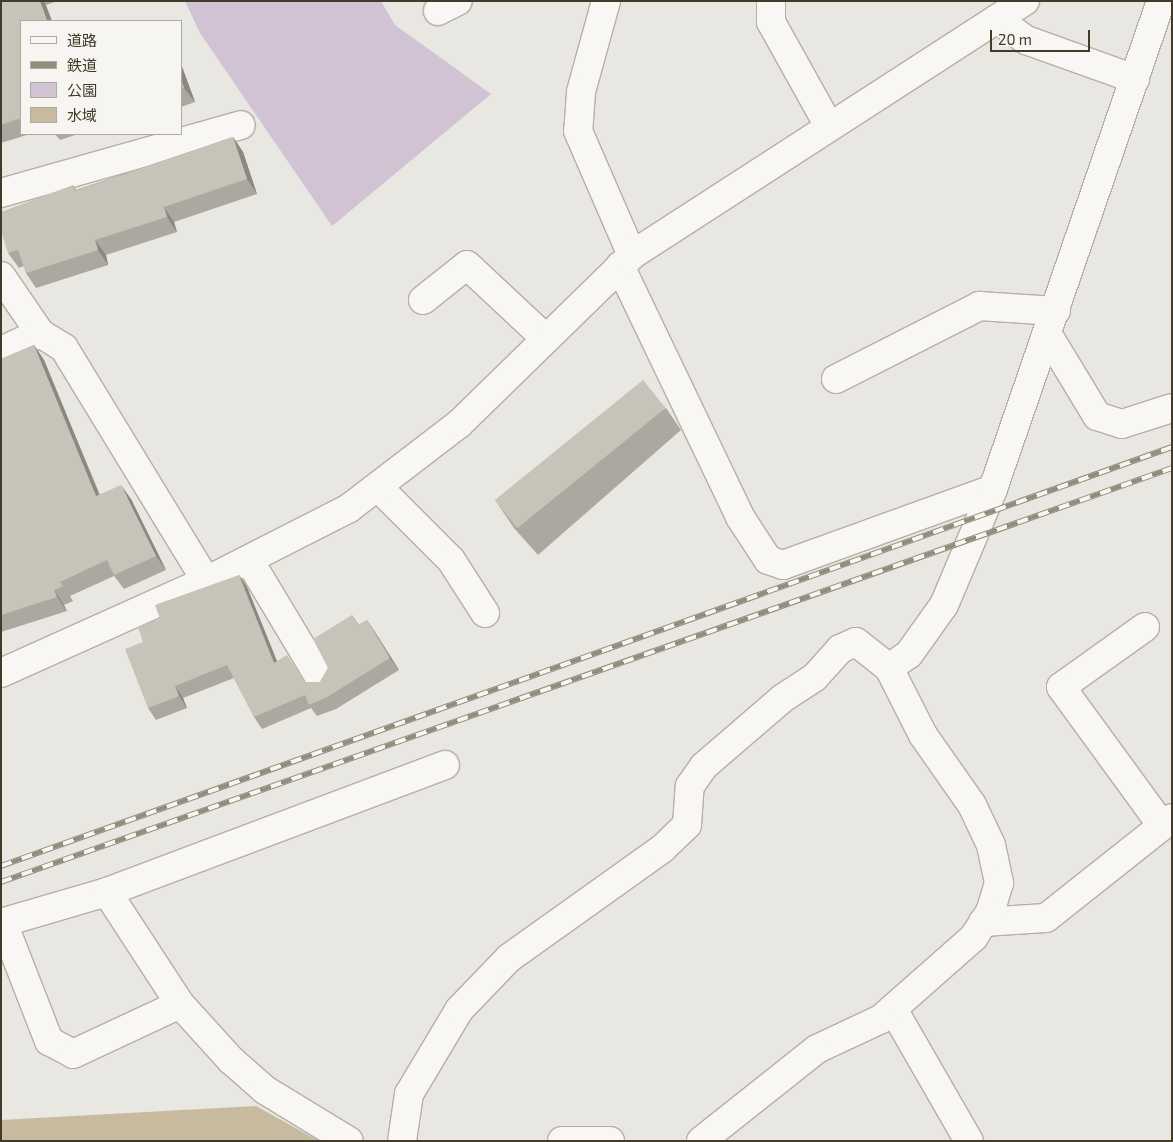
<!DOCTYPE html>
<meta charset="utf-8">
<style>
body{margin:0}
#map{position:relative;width:1173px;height:1142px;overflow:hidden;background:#e9e7e1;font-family:"Exo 2","Noto Sans JP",sans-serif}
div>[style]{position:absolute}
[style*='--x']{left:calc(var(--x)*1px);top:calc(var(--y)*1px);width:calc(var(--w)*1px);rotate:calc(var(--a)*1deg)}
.green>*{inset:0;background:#d1c3d3}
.water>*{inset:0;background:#c8ba9e}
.roads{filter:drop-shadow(1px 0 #b3b0a6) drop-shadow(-1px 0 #b3b0a6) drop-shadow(0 1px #b3b0a6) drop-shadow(0 -1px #b3b0a6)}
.street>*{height:28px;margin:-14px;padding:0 14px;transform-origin:14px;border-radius:14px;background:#f8f7f4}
.rail>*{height:5.5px;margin-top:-2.75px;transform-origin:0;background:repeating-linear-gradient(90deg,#f7f5f1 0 11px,#928d7b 0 22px);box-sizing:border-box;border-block:1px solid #928d7b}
.wall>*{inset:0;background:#aaa89f}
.shaded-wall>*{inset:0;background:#8b8882}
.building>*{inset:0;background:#c6c3b9;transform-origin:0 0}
span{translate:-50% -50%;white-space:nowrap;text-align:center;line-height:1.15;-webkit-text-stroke:4.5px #f7f5f1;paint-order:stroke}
.frame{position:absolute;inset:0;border:2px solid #413c2a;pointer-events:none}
.legend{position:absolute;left:20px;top:20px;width:162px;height:115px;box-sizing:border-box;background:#f7f5f1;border:1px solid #aeaba1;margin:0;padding:6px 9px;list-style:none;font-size:15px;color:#413c2a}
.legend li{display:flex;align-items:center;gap:10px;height:25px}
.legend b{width:25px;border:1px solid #aeaba1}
.scale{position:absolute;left:990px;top:30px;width:100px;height:22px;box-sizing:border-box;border:2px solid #413c2a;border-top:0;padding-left:6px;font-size:15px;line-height:18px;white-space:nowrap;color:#413c2a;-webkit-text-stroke:4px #f7f5f1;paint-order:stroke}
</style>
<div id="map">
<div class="green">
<div style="clip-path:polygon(185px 1px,381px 1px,395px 25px,491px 94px,332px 226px,200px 33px)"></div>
</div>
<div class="water">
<div style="clip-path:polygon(256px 1106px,319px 1141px,1px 1141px,1px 1120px)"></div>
</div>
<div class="roads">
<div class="street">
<div style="--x:606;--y:1;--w:94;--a:105.4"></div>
<div style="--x:581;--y:92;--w:39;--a:94"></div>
<div style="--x:578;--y:131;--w:135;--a:66.5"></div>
<div style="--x:771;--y:1;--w:21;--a:90"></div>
<div style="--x:771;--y:22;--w:119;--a:60.9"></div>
<div style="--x:438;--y:11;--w:22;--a:-27"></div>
<div style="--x:997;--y:19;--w:36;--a:36"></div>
<div style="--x:1026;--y:40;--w:116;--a:19.7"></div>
<div style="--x:1;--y:193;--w:249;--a:-15.8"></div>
<div style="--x:620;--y:266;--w:278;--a:64.4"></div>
<div style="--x:740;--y:517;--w:51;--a:56.9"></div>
<div style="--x:768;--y:560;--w:16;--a:18"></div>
<div style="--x:783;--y:565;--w:223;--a:-19.9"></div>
<div style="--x:1;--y:276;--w:69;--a:55.6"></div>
<div style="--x:423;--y:300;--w:56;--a:-38.5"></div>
<div style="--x:467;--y:265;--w:105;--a:43.1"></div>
<div style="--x:1048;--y:335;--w:95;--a:58.8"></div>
<div style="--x:1097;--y:416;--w:26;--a:18"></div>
<div style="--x:1122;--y:424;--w:52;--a:-17.7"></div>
<div style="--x:1;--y:351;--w:43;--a:-24.8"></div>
<div style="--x:40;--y:333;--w:28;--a:32"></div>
<div style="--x:64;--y:348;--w:273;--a:58.6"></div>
<div style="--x:836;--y:379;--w:161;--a:-27"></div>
<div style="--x:979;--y:306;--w:77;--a:3.7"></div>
<div style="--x:378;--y:487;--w:103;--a:45"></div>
<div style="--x:451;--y:560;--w:63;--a:57.3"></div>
<div style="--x:249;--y:560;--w:140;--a:59"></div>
<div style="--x:1145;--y:627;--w:103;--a:144.5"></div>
<div style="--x:1061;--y:687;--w:168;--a:53.9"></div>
<div style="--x:889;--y:668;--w:24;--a:-35"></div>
<div style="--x:909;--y:654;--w:60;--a:-54.5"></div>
<div style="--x:944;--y:605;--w:126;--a:-67.1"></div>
<div style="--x:993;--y:489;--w:516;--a:-71"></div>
<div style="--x:1;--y:673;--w:225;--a:-24.2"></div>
<div style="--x:206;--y:581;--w:161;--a:-27"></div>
<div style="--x:349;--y:508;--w:138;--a:-37.4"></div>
<div style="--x:459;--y:424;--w:242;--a:-44.3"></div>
<div style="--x:632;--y:255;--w:468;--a:-32.9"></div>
<div style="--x:107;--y:892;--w:134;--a:56.9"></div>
<div style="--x:180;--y:1004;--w:76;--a:47.7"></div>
<div style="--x:231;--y:1060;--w:45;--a:41.4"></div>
<div style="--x:265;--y:1090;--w:98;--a:31.3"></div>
<div style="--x:983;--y:922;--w:63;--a:-3.6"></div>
<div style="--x:1046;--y:918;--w:161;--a:-38.4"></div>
<div style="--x:1;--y:923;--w:110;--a:-16.3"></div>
<div style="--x:107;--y:892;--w:361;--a:-20.6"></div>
<div style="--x:3;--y:923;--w:127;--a:68.7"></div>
<div style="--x:49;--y:1041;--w:27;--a:28"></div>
<div style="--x:73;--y:1054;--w:118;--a:-25"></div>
<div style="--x:893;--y:1009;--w:152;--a:60.1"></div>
<div style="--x:402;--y:1141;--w:48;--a:-81.5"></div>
<div style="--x:409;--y:1094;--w:98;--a:-59.2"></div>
<div style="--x:459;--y:1010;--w:72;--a:-46.1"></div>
<div style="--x:509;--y:958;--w:189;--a:-35.5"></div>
<div style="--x:663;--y:848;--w:33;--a:-44"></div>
<div style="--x:687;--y:825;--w:39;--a:-86"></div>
<div style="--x:690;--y:786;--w:24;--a:-55"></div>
<div style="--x:704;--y:766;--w:104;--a:-40.7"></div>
<div style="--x:783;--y:698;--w:37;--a:-33"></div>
<div style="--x:814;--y:678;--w:39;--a:-48"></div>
<div style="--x:840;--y:649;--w:17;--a:-24"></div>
<div style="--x:856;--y:642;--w:42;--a:38.2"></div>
<div style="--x:889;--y:668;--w:75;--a:63.1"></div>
<div style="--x:923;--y:735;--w:85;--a:55"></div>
<div style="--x:972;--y:805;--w:44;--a:64.6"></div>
<div style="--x:991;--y:845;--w:39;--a:78"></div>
<div style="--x:999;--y:883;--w:30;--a:107"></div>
<div style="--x:990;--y:912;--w:30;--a:123"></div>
<div style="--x:974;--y:937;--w:124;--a:138.6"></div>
<div style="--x:881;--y:1019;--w:71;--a:154.9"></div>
<div style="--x:817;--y:1049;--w:148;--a:141.6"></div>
<div style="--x:562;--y:1141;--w:48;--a:0"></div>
</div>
</div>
<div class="rail">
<div style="--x:1;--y:866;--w:1244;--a:-19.69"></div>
<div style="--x:1;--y:882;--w:1242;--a:-19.47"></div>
</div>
<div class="wall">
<div style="clip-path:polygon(1px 1px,58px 1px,46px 5px,21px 21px,21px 134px,30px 134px,1px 143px)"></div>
<div style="clip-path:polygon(181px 64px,195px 102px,181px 107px)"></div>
<div style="clip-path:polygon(55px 134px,78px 134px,60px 140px)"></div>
<div style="clip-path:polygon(233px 137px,243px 152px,257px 194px,174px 222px,177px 232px,106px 255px,108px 265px,36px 288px,26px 273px,24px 266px,19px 268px,8px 253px,73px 185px,76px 190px)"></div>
<div style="clip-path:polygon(34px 345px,44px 360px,100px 495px,131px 499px,166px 570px,124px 589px,114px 576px,70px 596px,73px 601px,64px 605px,67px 611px,1px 632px,1px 359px)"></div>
<div style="clip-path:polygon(666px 408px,681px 430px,538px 555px,514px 528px,499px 506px)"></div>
<div style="clip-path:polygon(239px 575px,247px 587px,277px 661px,305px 682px,320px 682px,328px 668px,352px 615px,359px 625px,367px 620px,399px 670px,336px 709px,317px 716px,311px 708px,262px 729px,254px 717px,234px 678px,183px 698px,187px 708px,156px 720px,148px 708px,143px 642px)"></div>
</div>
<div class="shaded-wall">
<div style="clip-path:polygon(40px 1px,43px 1px,46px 5px,52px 21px,47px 21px)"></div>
<div style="clip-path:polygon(181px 64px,195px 102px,184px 88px,181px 79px)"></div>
<div style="clip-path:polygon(233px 137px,243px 152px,257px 194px,247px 179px)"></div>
<div style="clip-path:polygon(164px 207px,174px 222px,177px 232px,167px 217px)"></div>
<div style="clip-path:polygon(95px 240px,106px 255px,108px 265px,98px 250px)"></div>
<div style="clip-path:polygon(34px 345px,44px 360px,106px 511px,96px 496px)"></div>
<div style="clip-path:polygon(121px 485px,131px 499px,166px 570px,156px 556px)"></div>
<div style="clip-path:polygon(239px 575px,247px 587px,282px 674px,274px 663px)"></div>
<div style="clip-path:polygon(54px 590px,64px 605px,67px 611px,57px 597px)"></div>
<div style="clip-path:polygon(367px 620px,375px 632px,399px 670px,390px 658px)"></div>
<div style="clip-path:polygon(175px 686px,183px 698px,187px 708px,179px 696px)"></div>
</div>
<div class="building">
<div style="clip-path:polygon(1px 1px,40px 1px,47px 21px,21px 21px,21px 118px,1px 125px)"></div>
<div style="clip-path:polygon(181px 79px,184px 88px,181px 89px)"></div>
<div style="clip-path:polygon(233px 137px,247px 179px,164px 207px,167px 217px,95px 240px,98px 250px,26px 273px,18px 250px,8px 253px,1px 231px,1px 212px,73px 185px,75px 191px)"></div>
<div style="clip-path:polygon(34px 345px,96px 496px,121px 485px,156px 556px,114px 575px,107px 560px,60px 582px,63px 586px,54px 590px,57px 597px,1px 615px,1px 359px)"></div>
<div style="left:643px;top:380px;width:36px;height:191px;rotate:51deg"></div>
<div style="clip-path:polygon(239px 575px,274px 663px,287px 655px,305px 682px,320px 682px,328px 668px,313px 639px,352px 615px,358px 625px,367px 620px,390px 658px,327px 697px,309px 705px,305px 695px,254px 717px,227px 665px,175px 686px,179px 696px,148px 708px,125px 649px,143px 642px,138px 627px,160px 619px,155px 605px)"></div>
</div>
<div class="frame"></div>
<ul class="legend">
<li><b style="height:6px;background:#f8f7f4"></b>道路</li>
<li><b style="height:6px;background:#928d7b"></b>鉄道</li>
<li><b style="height:14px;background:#d1c3d3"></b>公園</li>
<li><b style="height:14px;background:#c8ba9e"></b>水域</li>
</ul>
<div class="scale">20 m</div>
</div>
